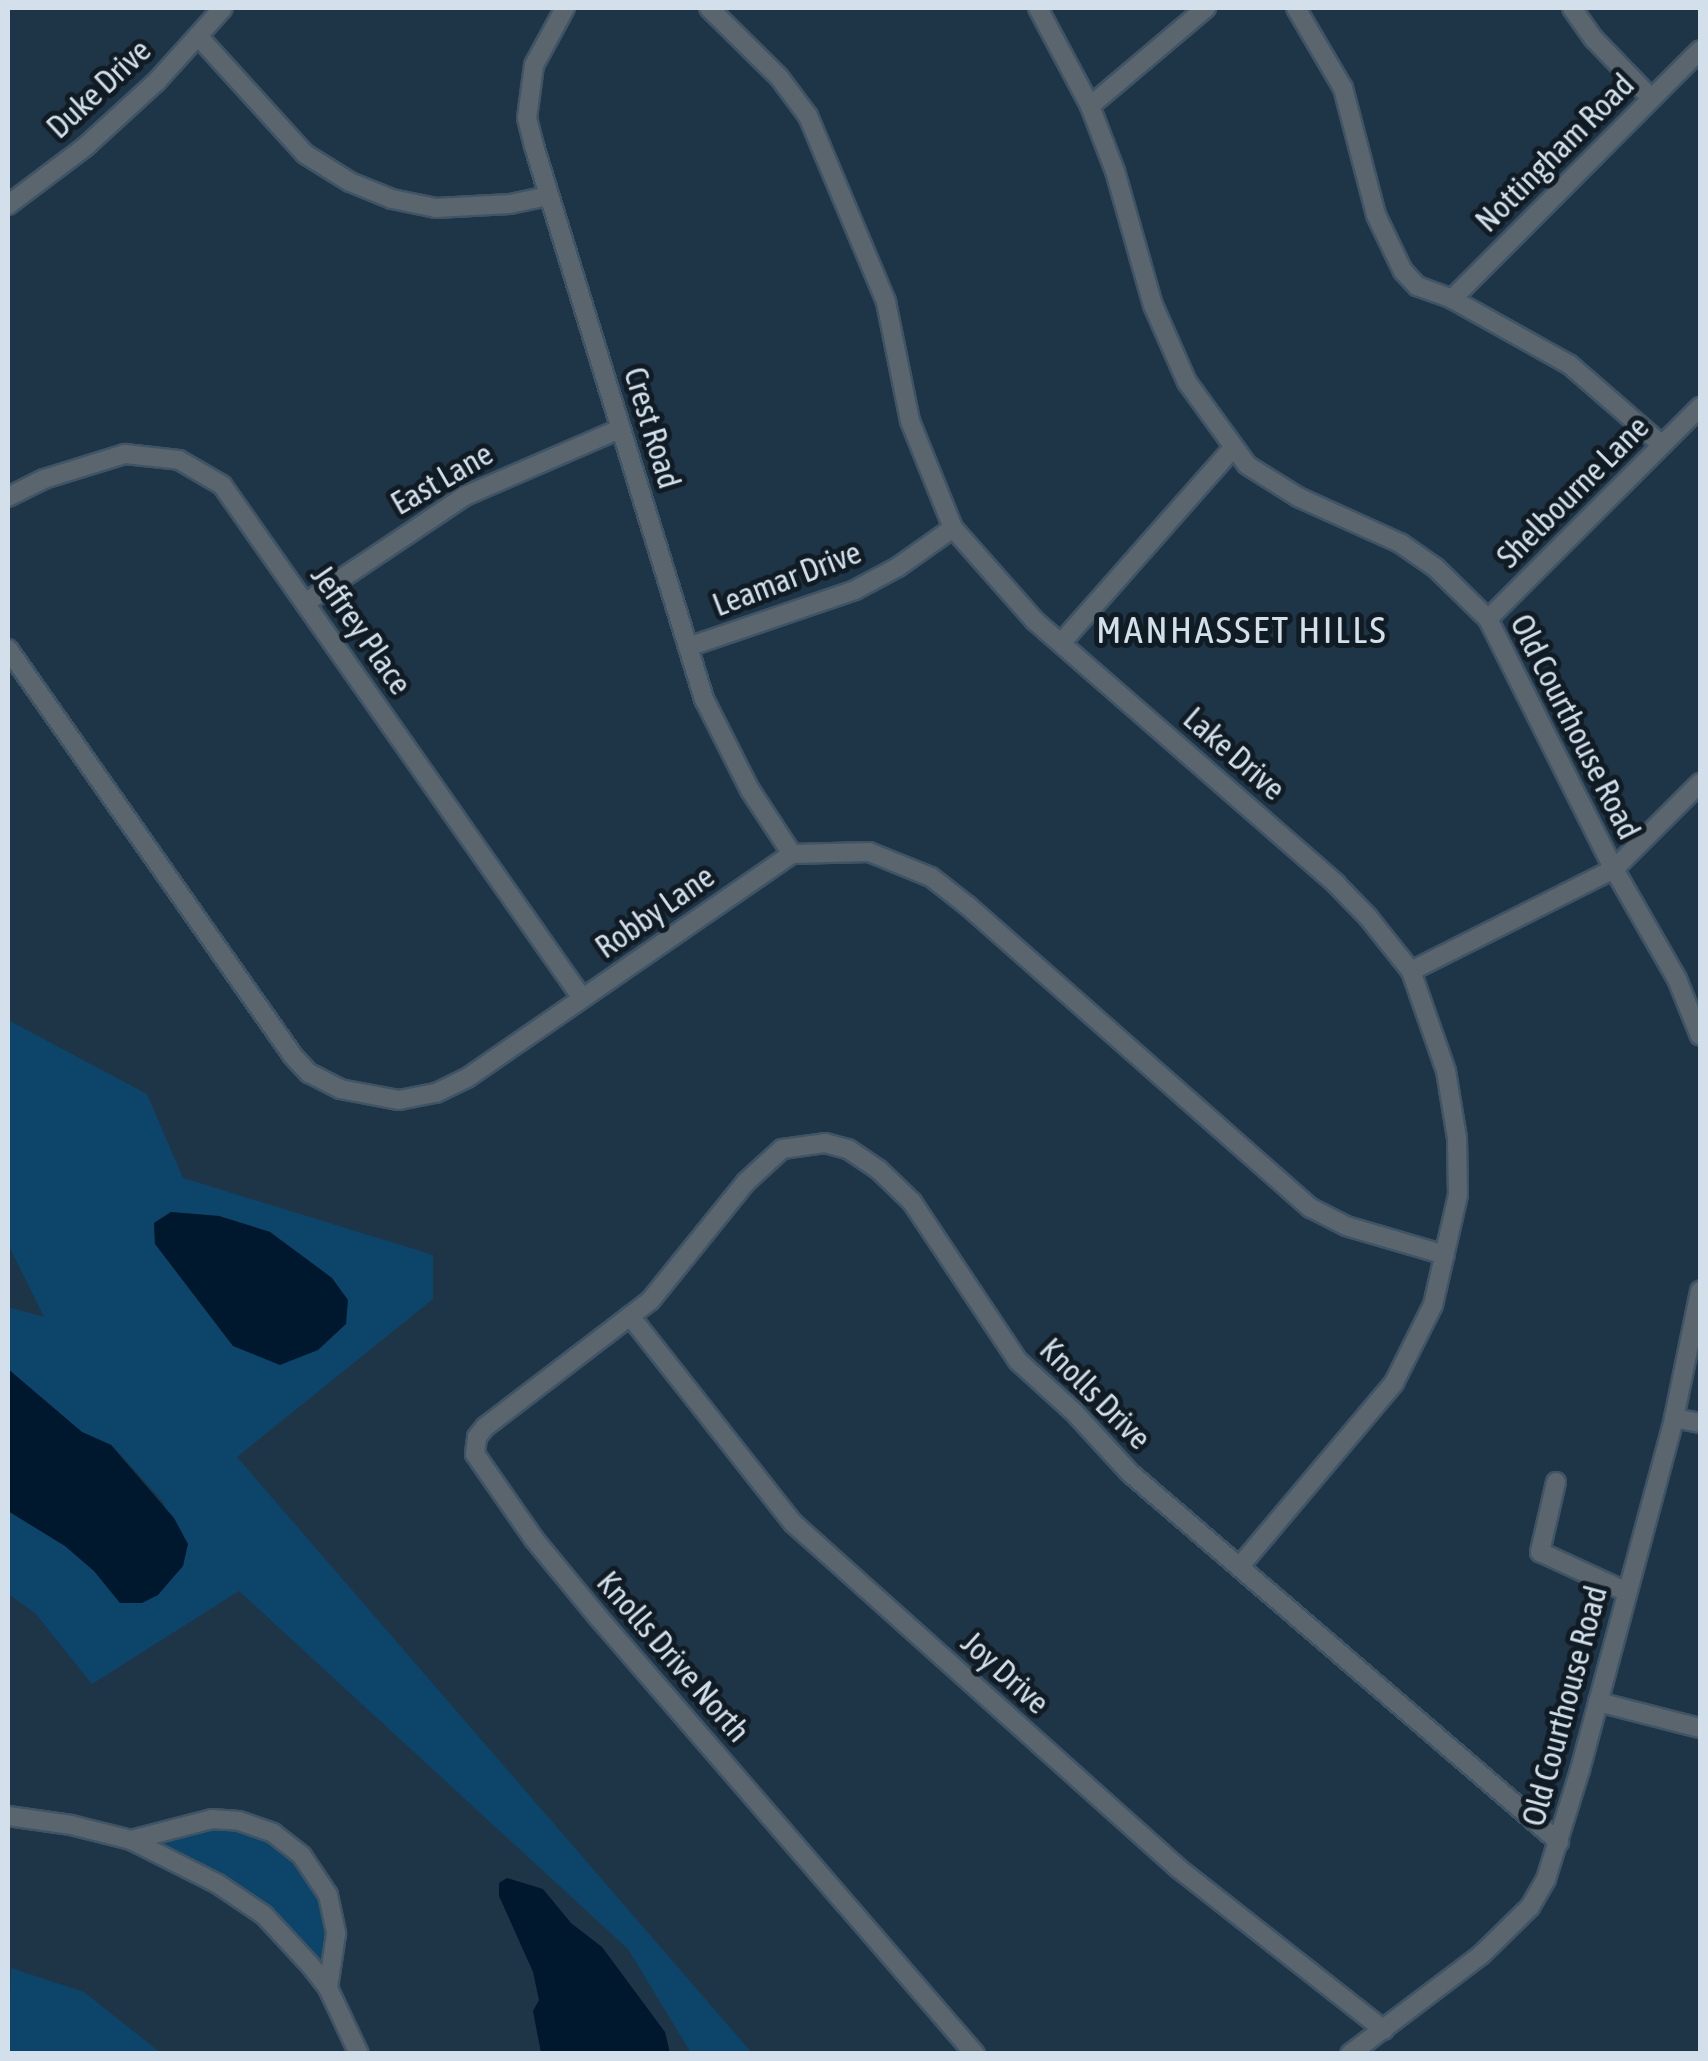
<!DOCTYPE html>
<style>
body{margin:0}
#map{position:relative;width:1708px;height:2061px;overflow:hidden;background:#1e3547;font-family:"Asap Condensed",sans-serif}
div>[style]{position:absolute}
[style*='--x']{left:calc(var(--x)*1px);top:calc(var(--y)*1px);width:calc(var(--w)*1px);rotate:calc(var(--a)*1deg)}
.green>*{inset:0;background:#0d4469}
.water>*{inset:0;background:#00182d}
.roads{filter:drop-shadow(2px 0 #3f5465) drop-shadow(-2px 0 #3f5465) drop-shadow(0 2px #3f5465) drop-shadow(0 -2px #3f5465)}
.minor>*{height:18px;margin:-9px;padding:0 9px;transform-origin:9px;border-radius:9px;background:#5b656e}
span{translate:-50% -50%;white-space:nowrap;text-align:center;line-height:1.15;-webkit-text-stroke:10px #111b24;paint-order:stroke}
.street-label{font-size:32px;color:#d3e0ec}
.quarter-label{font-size:38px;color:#d3e0ec;letter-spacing:2.5px}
.frame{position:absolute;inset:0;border:10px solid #d3e0ec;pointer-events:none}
</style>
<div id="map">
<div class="green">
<div style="clip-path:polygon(evenodd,8px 1020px,147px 1094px,183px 1178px,433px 1255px,433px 1299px,237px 1457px,752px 2053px,691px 2053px,628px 1949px,239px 1591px,92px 1684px,35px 1613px,8px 1594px,8px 1511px,65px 1546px,94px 1571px,120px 1603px,158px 1595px,167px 1582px,164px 1503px,112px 1445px,82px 1432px,8px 1369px,8px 1307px,44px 1317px,8px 1244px,8px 1020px,171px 1212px,219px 1216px,270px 1232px,332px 1278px,233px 1346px,155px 1244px,154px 1223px,171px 1212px)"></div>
<div style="clip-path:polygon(212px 1819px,273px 1833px,328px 1895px,328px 1988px,264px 1915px,131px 1840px)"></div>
<div style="clip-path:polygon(11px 1968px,84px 1992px,161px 2053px,8px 2053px)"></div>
</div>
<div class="water">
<div style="clip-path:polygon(171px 1212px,219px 1216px,270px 1232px,332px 1278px,348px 1300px,346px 1324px,318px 1350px,280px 1365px,233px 1346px,155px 1244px,154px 1223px)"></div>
<div style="clip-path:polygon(8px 1369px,82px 1432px,111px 1445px,174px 1518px,188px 1544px,183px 1566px,158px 1595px,142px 1603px,120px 1603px,94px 1571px,65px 1546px,8px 1511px)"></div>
<div style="clip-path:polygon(507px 1878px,543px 1889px,571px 1923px,602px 1947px,665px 2032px,670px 2053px,541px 2053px,533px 2011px,539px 2000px,533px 1972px,499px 1896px,499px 1883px)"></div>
</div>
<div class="roads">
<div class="minor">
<div style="--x:565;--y:8;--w:65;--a:118.5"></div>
<div style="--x:534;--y:65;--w:53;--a:97.5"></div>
<div style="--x:527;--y:118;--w:29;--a:76"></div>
<div style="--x:534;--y:146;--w:579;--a:72.91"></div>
<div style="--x:704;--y:699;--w:102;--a:63.2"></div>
<div style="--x:750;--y:790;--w:77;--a:56.7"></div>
<div style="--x:709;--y:8;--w:98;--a:44.6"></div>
<div style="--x:779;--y:77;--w:49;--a:53.4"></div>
<div style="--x:808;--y:116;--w:202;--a:67.2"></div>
<div style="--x:886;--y:302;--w:121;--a:78.6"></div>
<div style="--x:910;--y:421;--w:115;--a:68.1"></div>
<div style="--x:953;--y:528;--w:124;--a:48.6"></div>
<div style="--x:1035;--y:621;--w:400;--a:41.1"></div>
<div style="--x:1336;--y:884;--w:46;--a:45.9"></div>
<div style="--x:1368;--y:917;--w:69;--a:51.5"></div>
<div style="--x:1411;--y:971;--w:106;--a:70.7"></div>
<div style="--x:1446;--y:1071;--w:68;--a:80.7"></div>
<div style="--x:1457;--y:1138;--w:57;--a:89"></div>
<div style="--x:1458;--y:1195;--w:113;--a:102.8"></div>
<div style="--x:1433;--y:1305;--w:87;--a:116.6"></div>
<div style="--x:1394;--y:1383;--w:239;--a:130.1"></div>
<div style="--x:1038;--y:8;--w:111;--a:62"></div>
<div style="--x:1090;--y:106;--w:70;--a:69"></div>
<div style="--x:1115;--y:171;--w:139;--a:74.2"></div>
<div style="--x:1153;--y:305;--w:84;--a:66.2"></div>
<div style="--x:1187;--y:382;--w:102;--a:54.1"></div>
<div style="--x:1247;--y:465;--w:60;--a:32.1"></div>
<div style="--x:1298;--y:497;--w:112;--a:24.3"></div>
<div style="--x:1400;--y:543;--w:44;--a:34.8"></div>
<div style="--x:1436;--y:568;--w:73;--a:44.4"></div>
<div style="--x:1488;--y:619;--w:280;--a:63.3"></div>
<div style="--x:1614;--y:869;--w:127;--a:60.2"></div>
<div style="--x:1677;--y:979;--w:61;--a:68"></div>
<div style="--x:1296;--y:8;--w:93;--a:59.6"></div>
<div style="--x:1343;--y:88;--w:131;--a:75.4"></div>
<div style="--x:1376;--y:215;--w:62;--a:64.3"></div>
<div style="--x:1403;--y:271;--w:21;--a:47"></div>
<div style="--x:1417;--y:286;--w:37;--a:20"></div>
<div style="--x:1452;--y:299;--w:135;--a:29.2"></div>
<div style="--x:1570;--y:365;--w:122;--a:41"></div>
<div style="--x:1572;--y:8;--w:38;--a:55"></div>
<div style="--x:1594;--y:39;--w:82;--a:46"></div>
<div style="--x:198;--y:36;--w:159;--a:47.8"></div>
<div style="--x:305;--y:154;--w:53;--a:31.9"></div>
<div style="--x:350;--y:182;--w:45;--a:22"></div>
<div style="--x:392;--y:199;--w:45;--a:11.6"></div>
<div style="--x:436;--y:208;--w:74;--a:-3.1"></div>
<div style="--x:510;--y:204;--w:40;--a:-12"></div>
<div style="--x:1090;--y:106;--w:152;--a:-40.2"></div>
<div style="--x:8;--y:205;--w:96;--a:-37"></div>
<div style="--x:85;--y:147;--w:98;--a:-42.5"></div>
<div style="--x:157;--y:81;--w:98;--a:-47.9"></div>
<div style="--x:1452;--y:299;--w:351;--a:-45.1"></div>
<div style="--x:8;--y:497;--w:40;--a:-26.6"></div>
<div style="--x:44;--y:479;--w:85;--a:-17.2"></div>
<div style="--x:125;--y:454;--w:54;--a:6.3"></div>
<div style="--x:179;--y:460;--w:50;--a:30.2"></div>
<div style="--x:222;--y:485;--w:627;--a:54.94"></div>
<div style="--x:305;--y:603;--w:192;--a:-33.8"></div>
<div style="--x:465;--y:496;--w:169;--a:-23.4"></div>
<div style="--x:1488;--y:619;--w:300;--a:-45"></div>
<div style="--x:1062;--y:642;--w:259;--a:-48.6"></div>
<div style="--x:688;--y:647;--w:176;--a:-18.8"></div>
<div style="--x:855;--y:590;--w:49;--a:-28.1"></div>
<div style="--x:898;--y:567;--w:67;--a:-35.3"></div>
<div style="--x:8;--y:649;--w:495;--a:55"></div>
<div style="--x:292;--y:1055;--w:25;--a:47"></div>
<div style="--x:309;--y:1073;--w:35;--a:27"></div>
<div style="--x:340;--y:1089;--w:60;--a:10.6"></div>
<div style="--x:399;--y:1100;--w:38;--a:-11"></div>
<div style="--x:436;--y:1093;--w:34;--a:-26"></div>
<div style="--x:467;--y:1078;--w:395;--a:-34.6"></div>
<div style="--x:792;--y:854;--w:77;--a:-1.5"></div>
<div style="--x:869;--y:852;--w:67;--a:22"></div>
<div style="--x:931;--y:877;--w:47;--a:38.1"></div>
<div style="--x:968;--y:906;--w:457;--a:41.4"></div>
<div style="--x:1311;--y:1208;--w:39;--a:27"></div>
<div style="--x:1346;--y:1226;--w:103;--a:16.3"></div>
<div style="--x:1411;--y:971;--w:227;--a:-26.7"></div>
<div style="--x:1614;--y:869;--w:122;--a:-45"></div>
<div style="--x:630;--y:1316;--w:263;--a:51.8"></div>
<div style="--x:793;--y:1523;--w:517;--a:41.86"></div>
<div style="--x:1178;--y:1868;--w:262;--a:38.2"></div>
<div style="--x:1674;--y:1418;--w:26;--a:11"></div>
<div style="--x:1556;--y:1482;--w:72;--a:102.9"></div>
<div style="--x:1540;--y:1552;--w:96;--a:24.7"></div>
<div style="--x:1598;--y:1702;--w:105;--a:14.3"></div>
<div style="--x:8;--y:1816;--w:64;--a:8.1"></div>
<div style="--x:71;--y:1825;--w:62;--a:14"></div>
<div style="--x:131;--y:1840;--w:97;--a:26.8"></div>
<div style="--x:218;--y:1884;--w:55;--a:34"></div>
<div style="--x:264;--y:1915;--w:69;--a:47.3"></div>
<div style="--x:311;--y:1966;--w:28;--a:52"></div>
<div style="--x:328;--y:1988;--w:73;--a:64.8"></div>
<div style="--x:131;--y:1840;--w:84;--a:-14.5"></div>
<div style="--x:212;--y:1819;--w:27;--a:4"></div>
<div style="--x:239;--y:1821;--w:36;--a:19"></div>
<div style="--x:273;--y:1833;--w:37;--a:38"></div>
<div style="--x:302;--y:1856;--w:47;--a:56.3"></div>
<div style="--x:328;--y:1895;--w:40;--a:78"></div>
<div style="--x:336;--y:1934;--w:55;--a:98.4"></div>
<div style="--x:975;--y:2054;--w:577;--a:-130.78"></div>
<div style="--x:598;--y:1617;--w:101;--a:-129.4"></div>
<div style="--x:534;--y:1539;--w:103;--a:-124.8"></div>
<div style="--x:475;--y:1454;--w:17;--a:-83"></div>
<div style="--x:477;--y:1437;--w:13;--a:-51"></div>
<div style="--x:485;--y:1427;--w:208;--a:-37.4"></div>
<div style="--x:650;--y:1301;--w:153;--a:-51.1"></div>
<div style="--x:746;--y:1182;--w:49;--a:-42.5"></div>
<div style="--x:782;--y:1149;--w:43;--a:-7.9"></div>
<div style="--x:825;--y:1143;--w:24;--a:15"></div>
<div style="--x:848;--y:1149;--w:37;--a:34"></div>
<div style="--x:879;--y:1170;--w:46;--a:44.1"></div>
<div style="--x:912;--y:1202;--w:191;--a:56.3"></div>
<div style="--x:1018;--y:1361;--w:74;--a:42.3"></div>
<div style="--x:1073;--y:1411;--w:84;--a:47.4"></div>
<div style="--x:1130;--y:1473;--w:566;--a:40.7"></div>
<div style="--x:1350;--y:2054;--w:164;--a:-37.1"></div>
<div style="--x:1481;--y:1955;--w:69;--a:-44.4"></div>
<div style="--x:1530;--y:1907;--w:32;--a:-60"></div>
<div style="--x:1546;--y:1879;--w:114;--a:-72.7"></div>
<div style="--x:1580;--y:1770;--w:364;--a:-75"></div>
<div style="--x:1674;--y:1418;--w:130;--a:-78.4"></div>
</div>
</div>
<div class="street-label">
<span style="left:99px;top:89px;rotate:-43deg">Duke Drive</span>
<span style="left:1555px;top:153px;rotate:-45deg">Nottingham Road</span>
<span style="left:652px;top:428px;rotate:73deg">Crest Road</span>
<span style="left:442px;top:479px;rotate:-30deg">East Lane</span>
<span style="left:1573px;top:492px;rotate:-45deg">Shelbourne Lane</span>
<span style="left:787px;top:579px;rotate:-21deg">Leamar Drive</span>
<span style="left:361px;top:630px;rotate:55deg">Jeffrey Place</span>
<span style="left:1575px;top:727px;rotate:63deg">Old Courthouse Road</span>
<span style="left:1234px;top:754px;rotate:41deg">Lake Drive</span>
<span style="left:655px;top:912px;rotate:-35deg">Robby Lane</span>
<span style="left:1095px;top:1394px;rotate:45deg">Knolls Drive</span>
<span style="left:673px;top:1657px;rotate:49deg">Knolls Drive North</span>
<span style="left:1005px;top:1673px;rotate:42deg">Joy Drive</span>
<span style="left:1565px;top:1706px;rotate:-75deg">Old Courthouse Road</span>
</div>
<div class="quarter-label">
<span style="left:1242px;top:630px">MANHASSET HILLS</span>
</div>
<div class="frame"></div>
</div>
